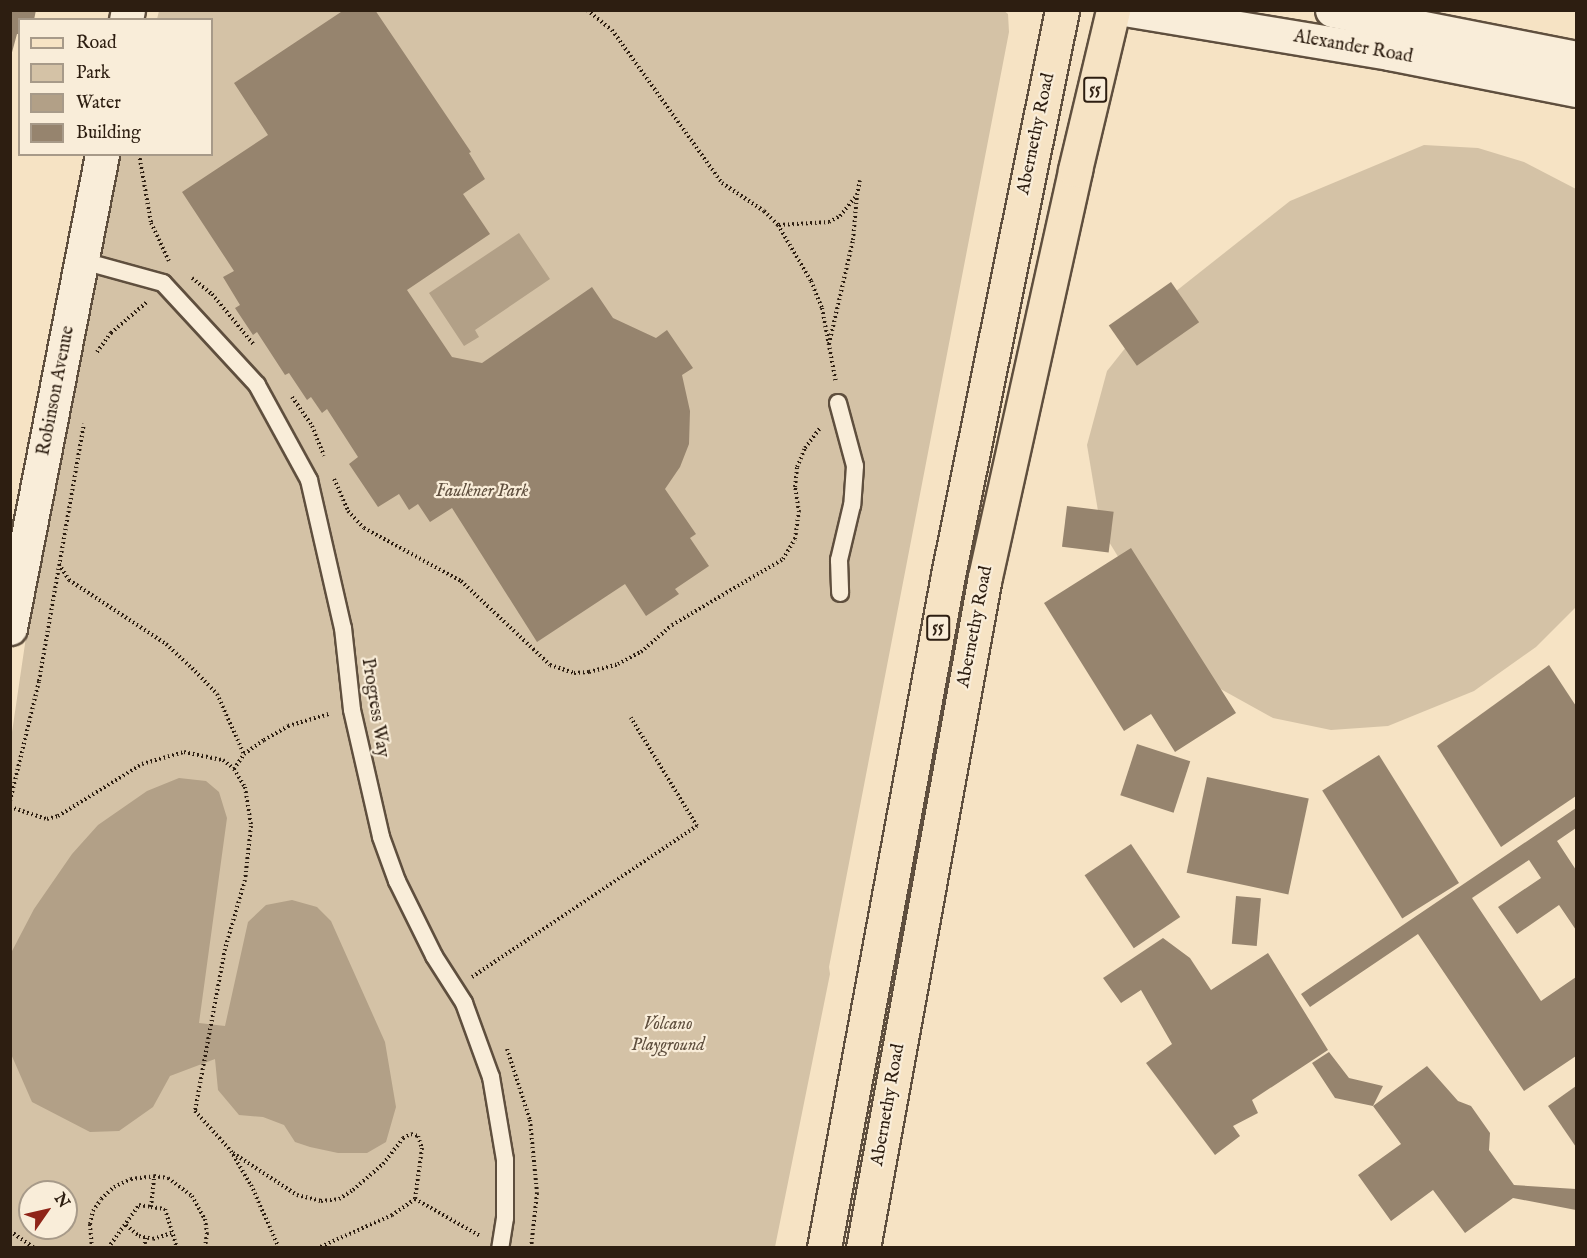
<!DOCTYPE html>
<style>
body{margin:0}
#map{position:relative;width:1587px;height:1258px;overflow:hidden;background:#f6e3c4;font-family:"IM FELL English",serif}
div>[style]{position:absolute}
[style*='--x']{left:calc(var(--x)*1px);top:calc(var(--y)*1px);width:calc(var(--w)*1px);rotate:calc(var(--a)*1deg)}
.green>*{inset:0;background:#d4c2a6}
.water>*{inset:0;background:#b2a087}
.building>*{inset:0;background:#96846e;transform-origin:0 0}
.path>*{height:4px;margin-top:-2px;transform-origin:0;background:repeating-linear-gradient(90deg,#2d1e11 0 1.5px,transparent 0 4.5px)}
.roads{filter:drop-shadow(2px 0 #5f4f3e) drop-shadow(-2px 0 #5f4f3e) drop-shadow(0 2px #5f4f3e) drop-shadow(0 -2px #5f4f3e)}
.service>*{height:16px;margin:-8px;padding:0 8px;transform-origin:8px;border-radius:8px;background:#f9edd9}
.minor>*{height:33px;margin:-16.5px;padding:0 16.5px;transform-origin:16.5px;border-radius:16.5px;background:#f9edd9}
.secondary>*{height:33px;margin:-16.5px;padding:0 16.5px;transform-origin:16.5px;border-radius:16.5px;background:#f9edd9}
.primary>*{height:33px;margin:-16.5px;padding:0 16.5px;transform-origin:16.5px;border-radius:16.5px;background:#f6e3c4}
span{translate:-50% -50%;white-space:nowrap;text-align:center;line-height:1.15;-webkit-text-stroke:4.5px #f9edd9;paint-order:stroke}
.shield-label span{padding:2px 4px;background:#f9edd9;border:2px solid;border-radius:4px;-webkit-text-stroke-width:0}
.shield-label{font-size:16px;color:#2d1e11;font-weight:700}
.street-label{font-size:18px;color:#2d1e11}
.park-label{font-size:18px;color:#5f4f3e;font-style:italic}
.frame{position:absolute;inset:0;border:12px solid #2d1e11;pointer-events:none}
.legend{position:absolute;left:18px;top:18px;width:195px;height:138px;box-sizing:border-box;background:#f9edd9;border:2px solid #a79a89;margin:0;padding:8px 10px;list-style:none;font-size:18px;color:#2d1e11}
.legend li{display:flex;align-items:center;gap:12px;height:30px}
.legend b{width:30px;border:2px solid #a79a89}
.north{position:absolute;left:18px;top:1180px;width:60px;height:60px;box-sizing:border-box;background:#f9edd9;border:2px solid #a79a89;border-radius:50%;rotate:56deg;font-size:16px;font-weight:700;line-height:24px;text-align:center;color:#2d1e11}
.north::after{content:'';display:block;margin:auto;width:21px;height:27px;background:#8f2418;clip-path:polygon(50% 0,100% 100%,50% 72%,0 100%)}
</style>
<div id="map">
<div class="green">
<div style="clip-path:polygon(evenodd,1003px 10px,1008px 14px,1009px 32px,829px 967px,830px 974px,775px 1247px,11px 1248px,11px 739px,70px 338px,120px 155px,212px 154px,212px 20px,157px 19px,159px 11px,1003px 10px,30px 1192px,66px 1192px,66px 1228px,30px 1228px,30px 1192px)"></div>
<div style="clip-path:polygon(1424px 145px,1478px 148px,1524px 162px,1576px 189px,1576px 607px,1536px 647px,1474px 691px,1388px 726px,1331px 730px,1273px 718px,1208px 682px,1156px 618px,1101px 529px,1087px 445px,1107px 371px,1161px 303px,1290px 201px)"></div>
</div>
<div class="water">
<div style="clip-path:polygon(519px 233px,550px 279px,475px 330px,479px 337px,464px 346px,429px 293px)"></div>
<div style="clip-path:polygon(179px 778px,206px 781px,219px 792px,227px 818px,199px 1023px,225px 1026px,248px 922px,266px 905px,292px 900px,317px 907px,331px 921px,385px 1042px,396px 1107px,386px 1142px,367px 1153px,338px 1153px,310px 1147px,295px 1142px,284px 1125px,263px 1117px,239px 1115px,218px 1090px,215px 1059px,170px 1076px,153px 1107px,119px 1131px,90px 1132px,32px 1102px,11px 1054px,11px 953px,34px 909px,72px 854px,98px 825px,147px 791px)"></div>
</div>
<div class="building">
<div style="clip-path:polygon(10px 10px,36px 10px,34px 20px,20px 20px,20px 34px,17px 34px,11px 56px)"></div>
<div style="clip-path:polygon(344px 10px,375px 10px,471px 152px,469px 153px,485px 179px,463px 194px,490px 234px,407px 290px,452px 357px,482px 363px,592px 287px,613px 318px,656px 338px,667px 330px,693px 368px,682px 375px,690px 411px,689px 444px,680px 467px,665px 489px,696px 534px,690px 538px,709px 566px,675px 589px,679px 594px,646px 616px,625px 584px,537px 642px,452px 508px,430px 522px,418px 504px,409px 510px,399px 494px,378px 507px,349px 464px,358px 457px,327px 409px,322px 413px,311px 397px,307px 400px,289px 373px,285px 375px,257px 332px,253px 335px,235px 308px,240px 305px,223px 277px,234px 271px,182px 192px,268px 135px,234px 83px)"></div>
<div style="left:1171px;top:282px;width:49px;height:76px;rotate:55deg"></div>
<div style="left:1067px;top:506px;width:47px;height:41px;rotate:7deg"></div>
<div style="clip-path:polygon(1131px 548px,1236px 713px,1175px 752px,1151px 714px,1124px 731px,1044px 603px)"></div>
<div style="clip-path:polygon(1549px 665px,1576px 706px,1576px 796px,1501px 847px,1437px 746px)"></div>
<div style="left:1137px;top:744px;width:56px;height:54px;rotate:18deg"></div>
<div style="left:1379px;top:755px;width:151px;height:67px;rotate:58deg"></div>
<div style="left:1207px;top:777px;width:104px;height:98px;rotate:12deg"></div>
<div style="clip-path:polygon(1576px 808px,1576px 828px,1557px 841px,1576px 870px,1576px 930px,1559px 905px,1517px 934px,1498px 907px,1541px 878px,1529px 860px,1472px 898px,1541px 1001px,1576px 977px,1576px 1056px,1524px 1091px,1418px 934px,1310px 1007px,1301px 994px)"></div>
<div style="left:1131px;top:844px;width:88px;height:56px;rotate:56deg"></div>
<div style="left:1236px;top:896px;width:25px;height:48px;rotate:5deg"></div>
<div style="clip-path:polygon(1163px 938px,1190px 958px,1211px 990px,1268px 953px,1328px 1050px,1252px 1100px,1258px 1113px,1233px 1126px,1240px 1136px,1215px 1155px,1146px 1063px,1172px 1044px,1141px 990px,1121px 1003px,1103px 978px)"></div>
<div style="clip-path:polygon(1329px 1052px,1349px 1078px,1383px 1086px,1373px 1106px,1335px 1098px,1312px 1063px)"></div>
<div style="clip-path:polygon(1427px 1066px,1458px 1101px,1471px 1106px,1490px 1133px,1489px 1150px,1514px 1185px,1576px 1189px,1576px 1210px,1513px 1198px,1465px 1233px,1433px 1190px,1391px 1221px,1358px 1175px,1401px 1144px,1373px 1106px)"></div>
<div style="clip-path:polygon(1576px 1086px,1576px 1147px,1548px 1106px)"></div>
</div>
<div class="path">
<div style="--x:587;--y:10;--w:32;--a:39"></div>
<div style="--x:612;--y:30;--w:188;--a:54.3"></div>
<div style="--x:722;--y:183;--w:50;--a:33.7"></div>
<div style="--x:764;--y:211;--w:20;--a:45"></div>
<div style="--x:778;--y:225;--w:65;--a:59.5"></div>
<div style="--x:811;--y:281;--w:29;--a:68"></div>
<div style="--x:822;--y:308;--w:76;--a:79.4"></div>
<div style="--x:139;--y:154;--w:70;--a:80.1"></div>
<div style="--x:151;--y:223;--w:42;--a:64.7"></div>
<div style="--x:779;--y:225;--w:50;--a:-3.4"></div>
<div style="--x:829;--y:222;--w:13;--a:-29"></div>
<div style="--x:840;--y:216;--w:27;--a:-51"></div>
<div style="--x:857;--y:195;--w:15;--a:-79"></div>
<div style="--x:192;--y:278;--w:26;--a:39"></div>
<div style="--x:212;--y:294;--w:66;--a:50.5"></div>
<div style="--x:829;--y:344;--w:107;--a:-77"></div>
<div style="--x:853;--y:240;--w:45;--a:-84.9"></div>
<div style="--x:97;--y:352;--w:24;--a:-54"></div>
<div style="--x:111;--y:333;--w:49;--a:-40.9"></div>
<div style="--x:292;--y:397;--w:35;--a:55"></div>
<div style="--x:312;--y:426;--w:32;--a:68"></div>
<div style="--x:334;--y:479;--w:35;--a:66"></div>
<div style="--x:348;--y:511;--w:23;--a:47"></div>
<div style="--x:364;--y:528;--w:111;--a:28.7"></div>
<div style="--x:461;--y:581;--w:122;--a:43.3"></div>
<div style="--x:550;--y:665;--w:25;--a:18"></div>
<div style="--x:574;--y:673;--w:15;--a:-4"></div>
<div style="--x:589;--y:672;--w:30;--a:-15"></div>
<div style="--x:618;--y:664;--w:26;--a:-28"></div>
<div style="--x:641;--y:652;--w:41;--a:-41.1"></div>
<div style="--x:672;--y:625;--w:129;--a:-30.7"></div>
<div style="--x:783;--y:559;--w:23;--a:-59"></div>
<div style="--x:795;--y:539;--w:27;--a:-82"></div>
<div style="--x:799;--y:512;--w:25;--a:-99"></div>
<div style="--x:795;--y:487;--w:20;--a:-84"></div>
<div style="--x:797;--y:467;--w:21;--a:-67"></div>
<div style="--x:805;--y:448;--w:26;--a:-53"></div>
<div style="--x:59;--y:564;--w:19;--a:58"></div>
<div style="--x:69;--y:580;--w:116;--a:33.4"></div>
<div style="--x:166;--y:644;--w:35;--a:43"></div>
<div style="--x:192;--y:668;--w:36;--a:46"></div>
<div style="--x:217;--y:694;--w:66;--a:65.8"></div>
<div style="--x:234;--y:769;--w:18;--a:-56"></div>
<div style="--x:244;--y:754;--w:24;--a:-35"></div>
<div style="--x:264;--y:740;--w:28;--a:-30"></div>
<div style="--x:288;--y:726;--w:43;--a:-16.3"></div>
<div style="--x:10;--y:801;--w:123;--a:-76.4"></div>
<div style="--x:39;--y:681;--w:261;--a:-80.1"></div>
<div style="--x:10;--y:807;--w:39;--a:18"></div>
<div style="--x:47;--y:819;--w:11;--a:-15"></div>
<div style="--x:58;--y:816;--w:99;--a:-31.8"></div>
<div style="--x:142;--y:764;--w:44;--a:-15.9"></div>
<div style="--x:184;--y:752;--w:40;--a:12"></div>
<div style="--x:223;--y:760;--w:14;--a:39"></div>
<div style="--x:234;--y:769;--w:21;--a:59"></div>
<div style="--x:245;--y:787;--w:39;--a:81"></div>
<div style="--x:251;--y:826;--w:54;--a:96.3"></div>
<div style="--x:245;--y:880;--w:72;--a:106.2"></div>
<div style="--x:225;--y:949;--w:165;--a:100.5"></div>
<div style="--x:195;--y:1111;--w:54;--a:48"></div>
<div style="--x:231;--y:1151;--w:39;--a:60"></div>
<div style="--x:251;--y:1185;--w:69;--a:66"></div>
<div style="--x:472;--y:977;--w:271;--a:-33.9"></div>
<div style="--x:697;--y:826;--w:127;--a:-121.4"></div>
<div style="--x:507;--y:1049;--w:75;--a:72.1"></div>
<div style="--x:530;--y:1120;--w:73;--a:84.5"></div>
<div style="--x:537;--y:1193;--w:55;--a:96.2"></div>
<div style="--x:233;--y:1153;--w:77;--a:33.3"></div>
<div style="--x:297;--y:1195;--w:25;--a:14"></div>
<div style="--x:321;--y:1201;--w:18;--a:-6"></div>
<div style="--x:339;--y:1199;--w:17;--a:-33"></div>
<div style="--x:353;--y:1190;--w:40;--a:-41"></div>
<div style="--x:383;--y:1164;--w:33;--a:-52"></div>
<div style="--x:403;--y:1138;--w:9;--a:-27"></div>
<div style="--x:411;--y:1134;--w:7;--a:16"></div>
<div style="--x:418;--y:1136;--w:13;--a:72"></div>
<div style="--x:422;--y:1148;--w:51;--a:97.8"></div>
<div style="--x:415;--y:1199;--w:28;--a:145"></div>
<div style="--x:392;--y:1215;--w:81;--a:156"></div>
<div style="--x:415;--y:1199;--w:75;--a:29.6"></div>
<div style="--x:151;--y:1207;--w:14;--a:8"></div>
<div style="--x:165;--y:1209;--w:41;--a:72.9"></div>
<div style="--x:126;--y:1225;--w:17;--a:40"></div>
<div style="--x:139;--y:1236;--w:14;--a:12"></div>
<div style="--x:153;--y:1239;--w:19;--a:-18"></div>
<div style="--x:10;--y:1231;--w:29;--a:35"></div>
<div style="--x:92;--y:1248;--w:24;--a:-95"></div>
<div style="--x:90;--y:1224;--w:13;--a:-77"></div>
<div style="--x:93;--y:1211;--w:14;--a:-56"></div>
<div style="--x:101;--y:1199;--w:18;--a:-43"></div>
<div style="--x:114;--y:1187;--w:19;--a:-25"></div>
<div style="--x:131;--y:1179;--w:23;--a:-7"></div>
<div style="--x:154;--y:1176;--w:14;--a:8"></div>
<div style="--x:168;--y:1178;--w:30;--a:37"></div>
<div style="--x:192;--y:1196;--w:26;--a:61"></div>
<div style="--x:205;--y:1219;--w:14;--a:82"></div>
<div style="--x:207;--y:1233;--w:15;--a:98"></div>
<div style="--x:108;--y:1248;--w:53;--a:-54.2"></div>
<div style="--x:139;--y:1205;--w:12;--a:9"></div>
<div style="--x:151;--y:1207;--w:31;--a:-84"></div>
<div style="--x:144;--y:1248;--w:11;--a:-80"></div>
</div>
<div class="roads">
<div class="service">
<div style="--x:83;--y:261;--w:83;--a:15.4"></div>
<div style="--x:163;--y:283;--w:139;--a:47.3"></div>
<div style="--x:257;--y:385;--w:108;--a:61.3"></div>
<div style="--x:309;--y:480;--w:152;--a:77.1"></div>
<div style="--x:343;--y:628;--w:82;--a:83.7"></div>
<div style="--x:352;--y:710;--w:130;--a:77.1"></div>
<div style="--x:381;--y:837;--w:47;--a:70"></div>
<div style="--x:397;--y:881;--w:84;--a:63.7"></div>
<div style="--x:434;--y:956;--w:56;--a:57.4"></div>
<div style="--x:464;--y:1003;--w:79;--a:70"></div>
<div style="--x:491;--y:1077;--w:84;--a:80.4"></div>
<div style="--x:505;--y:1160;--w:58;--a:90"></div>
<div style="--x:505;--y:1218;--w:30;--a:99"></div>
<div style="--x:838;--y:403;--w:65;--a:74.9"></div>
<div style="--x:855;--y:466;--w:39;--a:94"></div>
<div style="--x:852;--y:505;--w:57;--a:103.3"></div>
<div style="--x:839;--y:560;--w:33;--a:88"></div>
</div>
<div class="minor">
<div style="--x:126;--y:20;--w:10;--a:-79"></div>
<div style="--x:10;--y:628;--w:483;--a:-79"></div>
</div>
<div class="secondary">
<div style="--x:1130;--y:10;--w:263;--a:9.4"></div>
<div style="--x:1389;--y:53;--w:191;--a:11.2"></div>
<div style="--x:1332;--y:10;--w:249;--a:11.1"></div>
</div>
<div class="primary">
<div style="--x:824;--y:1248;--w:684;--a:-79.56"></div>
<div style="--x:948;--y:575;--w:576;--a:-78.59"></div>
<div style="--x:863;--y:1248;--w:682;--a:-79.7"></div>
<div style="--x:985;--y:577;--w:417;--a:-77.5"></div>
<div style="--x:1075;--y:170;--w:164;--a:-76.6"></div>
</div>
</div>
<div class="shield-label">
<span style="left:1095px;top:90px">55</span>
<span style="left:938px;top:628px">55</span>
</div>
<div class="street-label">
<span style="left:1353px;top:48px;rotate:10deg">Alexander Road</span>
<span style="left:1037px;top:134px;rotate:-78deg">Abernethy Road</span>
<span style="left:57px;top:391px;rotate:-79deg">Robinson Avenue</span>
<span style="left:976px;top:627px;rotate:-79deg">Abernethy Road</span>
<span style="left:374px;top:708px;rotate:81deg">Progress Way</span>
<span style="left:889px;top:1105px;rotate:-80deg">Abernethy Road</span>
</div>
<div class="park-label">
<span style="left:482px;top:492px">Faulkner Park</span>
<span style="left:668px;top:1036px">Volcano<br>Playground</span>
</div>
<div class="frame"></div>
<ul class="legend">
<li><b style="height:8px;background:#f6e3c4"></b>Road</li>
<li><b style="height:16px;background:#d4c2a6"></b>Park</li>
<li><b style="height:16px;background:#b2a087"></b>Water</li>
<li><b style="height:16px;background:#96846e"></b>Building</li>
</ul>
<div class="north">N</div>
</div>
